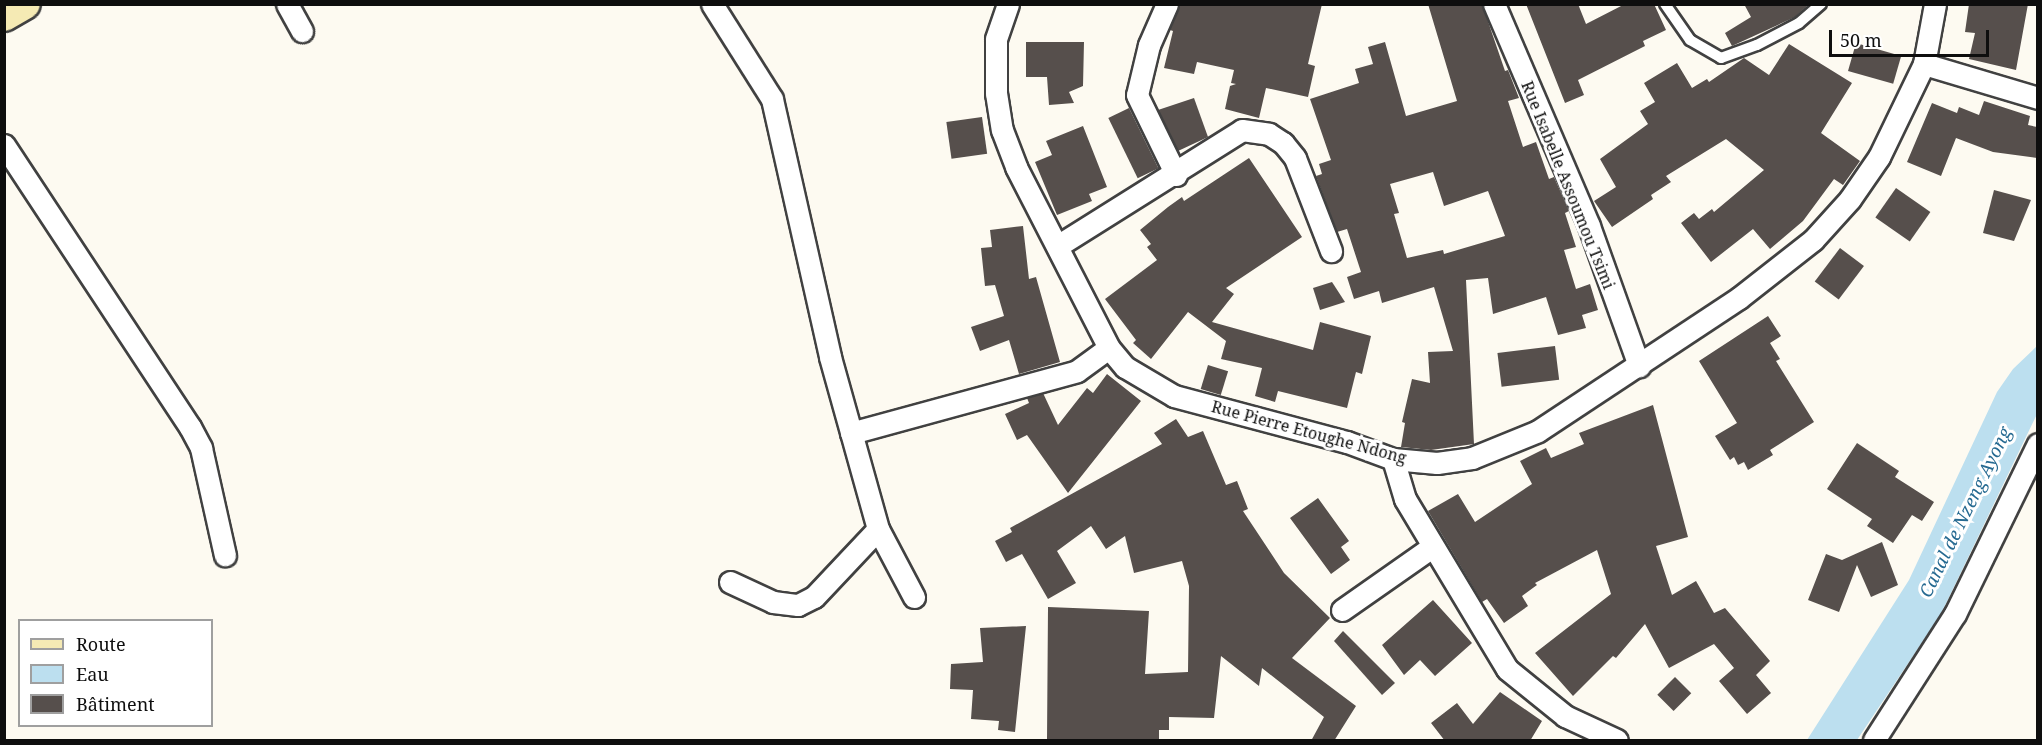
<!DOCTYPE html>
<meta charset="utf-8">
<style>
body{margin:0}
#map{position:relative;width:2042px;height:745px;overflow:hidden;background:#fdfaf1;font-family:"Noto Serif",serif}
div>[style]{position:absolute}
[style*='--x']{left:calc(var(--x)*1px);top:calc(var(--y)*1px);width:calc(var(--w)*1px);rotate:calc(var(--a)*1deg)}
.water>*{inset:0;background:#bcdfef}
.building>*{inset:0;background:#564f4c;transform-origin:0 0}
.roads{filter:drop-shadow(2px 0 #414141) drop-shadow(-2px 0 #414141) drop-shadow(0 2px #414141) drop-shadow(0 -2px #414141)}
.lane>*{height:10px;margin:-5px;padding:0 5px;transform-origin:5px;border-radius:5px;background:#fff}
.street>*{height:21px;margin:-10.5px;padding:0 10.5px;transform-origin:10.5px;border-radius:10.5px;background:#fff}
.secondary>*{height:30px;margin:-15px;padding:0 15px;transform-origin:15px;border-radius:15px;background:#f5eab4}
span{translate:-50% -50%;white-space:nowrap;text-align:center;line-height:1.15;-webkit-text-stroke:6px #fff;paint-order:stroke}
.street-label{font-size:16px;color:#0e0e0e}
.water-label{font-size:18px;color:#266a91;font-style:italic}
.frame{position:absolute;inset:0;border:6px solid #0e0e0e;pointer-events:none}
.legend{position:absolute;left:18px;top:619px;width:195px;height:108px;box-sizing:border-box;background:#fff;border:2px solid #9f9f9f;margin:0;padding:8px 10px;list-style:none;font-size:18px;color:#0e0e0e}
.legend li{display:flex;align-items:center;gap:12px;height:30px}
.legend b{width:30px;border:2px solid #9f9f9f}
.scale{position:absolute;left:1829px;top:30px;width:160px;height:27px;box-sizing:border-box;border:3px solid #0e0e0e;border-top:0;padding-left:8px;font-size:18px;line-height:21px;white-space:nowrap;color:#0e0e0e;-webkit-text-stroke:4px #fff;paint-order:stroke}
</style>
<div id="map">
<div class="water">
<div style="clip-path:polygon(2037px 346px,2037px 414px,1941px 614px,1857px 740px,1807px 740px,1909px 580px,1997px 392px,2013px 369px)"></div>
</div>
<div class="building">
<div style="clip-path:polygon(1179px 4px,1322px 4px,1308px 64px,1315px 66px,1308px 97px,1266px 88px,1259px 118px,1225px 109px,1230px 86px,1236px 84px,1231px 83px,1234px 70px,1197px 62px,1194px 74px,1164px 68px,1173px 31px,1170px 30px)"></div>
<div style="clip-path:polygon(evenodd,1428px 4px,1482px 4px,1505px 71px,1508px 70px,1519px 98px,1508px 101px,1523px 147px,1536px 142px,1549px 179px,1554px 177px,1569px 211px,1565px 213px,1576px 247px,1564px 250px,1576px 289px,1590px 284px,1598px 310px,1582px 315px,1586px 328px,1558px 335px,1546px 297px,1493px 314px,1488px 278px,1466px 280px,1474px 444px,1431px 450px,1401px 447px,1405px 423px,1402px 422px,1412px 379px,1430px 383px,1428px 352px,1453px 351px,1434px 287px,1382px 303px,1379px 291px,1354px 299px,1347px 277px,1361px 272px,1347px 229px,1337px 232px,1316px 176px,1322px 174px,1319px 164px,1331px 160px,1310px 99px,1359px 83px,1355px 69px,1373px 64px,1368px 47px,1385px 42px,1406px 116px,1457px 101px,1428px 4px,1433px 172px,1444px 206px,1488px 191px,1505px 236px,1444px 254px,1443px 250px,1407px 258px,1394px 214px,1399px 213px,1390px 184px,1433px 172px)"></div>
<div style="clip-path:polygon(1526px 4px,1578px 4px,1586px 24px,1625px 4px,1654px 4px,1666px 30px,1643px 41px,1645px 46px,1578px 80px,1584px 95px,1565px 103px)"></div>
<div style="clip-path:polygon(1744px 4px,1809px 4px,1795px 17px,1732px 46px,1725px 33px,1751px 17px)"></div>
<div style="clip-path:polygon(1969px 4px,2028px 4px,2016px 70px,1969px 59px,1975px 33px,1965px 32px)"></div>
<div style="clip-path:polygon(1026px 42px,1084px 42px,1083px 86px,1069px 92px,1074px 103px,1049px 105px,1047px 77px,1026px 77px)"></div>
<div style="left:1856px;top:43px;width:47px;height:29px;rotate:16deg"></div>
<div style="clip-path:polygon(1789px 44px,1852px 83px,1821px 133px,1860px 161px,1843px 185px,1834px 179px,1803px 221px,1770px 249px,1753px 229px,1711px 262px,1681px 223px,1694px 213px,1699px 219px,1712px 209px,1714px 212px,1764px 170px,1726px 139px,1666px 176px,1671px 182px,1651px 195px,1653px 199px,1612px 227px,1594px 201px,1616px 187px,1600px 159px,1648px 124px,1640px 111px,1655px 102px,1644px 83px,1677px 63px,1692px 88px,1707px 79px,1709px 82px,1744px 58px,1769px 75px)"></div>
<div style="clip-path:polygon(1194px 98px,1208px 137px,1178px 151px,1158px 110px)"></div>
<div style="clip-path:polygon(1984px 101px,2030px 116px,2028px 125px,2037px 127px,2037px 158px,1993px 152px,1956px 138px,1941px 176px,1907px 162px,1932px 103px,1957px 113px,1959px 107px,1979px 115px)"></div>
<div style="left:1129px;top:108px;width:67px;height:23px;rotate:64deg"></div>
<div style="left:982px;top:117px;width:37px;height:36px;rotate:82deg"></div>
<div style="clip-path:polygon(1083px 126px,1107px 187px,1089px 194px,1092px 201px,1057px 215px,1035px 162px,1052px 155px,1046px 141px)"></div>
<div style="clip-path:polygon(1249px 158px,1302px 237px,1226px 288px,1234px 294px,1212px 322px,1313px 350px,1320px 322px,1371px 336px,1362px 374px,1356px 372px,1347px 408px,1278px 391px,1275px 402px,1255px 396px,1262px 368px,1221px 359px,1226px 341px,1188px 312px,1151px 359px,1133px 343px,1136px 340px,1105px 299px,1157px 260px,1147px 247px,1151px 244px,1140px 230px,1168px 207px,1182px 197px,1184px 201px)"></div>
<div style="left:1896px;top:188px;width:42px;height:36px;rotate:35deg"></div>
<div style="clip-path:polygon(1994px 190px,2031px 200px,2014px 241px,1983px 233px)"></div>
<div style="clip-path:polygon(1023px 226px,1029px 279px,1036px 277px,1060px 362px,1019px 374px,1009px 340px,980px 351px,971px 327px,1004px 316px,995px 285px,985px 286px,981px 248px,992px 247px,990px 230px)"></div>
<div style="left:1840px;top:248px;width:30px;height:42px;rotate:37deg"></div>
<div style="clip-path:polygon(1332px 282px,1345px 302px,1320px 310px,1313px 288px)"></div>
<div style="clip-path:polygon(1768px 316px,1781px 336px,1770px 343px,1780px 359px,1776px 361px,1814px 422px,1770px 450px,1773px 455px,1748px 470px,1744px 462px,1738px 465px,1734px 457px,1730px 460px,1715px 436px,1737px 423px,1699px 361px)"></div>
<div style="left:1555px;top:346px;width:34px;height:58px;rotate:83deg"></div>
<div style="left:1208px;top:365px;width:21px;height:25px;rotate:17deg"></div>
<div style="clip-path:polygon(1107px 374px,1141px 401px,1068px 493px,1027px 435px,1017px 440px,1005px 414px,1029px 403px,1027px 398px,1043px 393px,1058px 425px,1087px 388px,1093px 393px)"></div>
<div style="clip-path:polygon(1653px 405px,1688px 537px,1656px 546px,1672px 595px,1696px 581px,1714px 613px,1725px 608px,1770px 661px,1756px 675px,1771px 693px,1747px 714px,1719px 681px,1734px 668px,1714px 644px,1669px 668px,1645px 624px,1616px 658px,1613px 656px,1573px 696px,1535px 653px,1611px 594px,1597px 550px,1535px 583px,1537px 585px,1522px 596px,1528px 606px,1504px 623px,1487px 599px,1482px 602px,1428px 511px,1458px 494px,1475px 522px,1532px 484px,1520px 461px,1546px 448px,1551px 458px,1584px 444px,1579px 433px)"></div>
<div style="clip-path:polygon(1176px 419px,1188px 437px,1203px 431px,1226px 485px,1237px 481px,1248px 509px,1243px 511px,1284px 573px,1330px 618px,1292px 658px,1356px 706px,1334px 741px,1311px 741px,1324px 717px,1262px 668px,1259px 686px,1221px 656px,1214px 718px,1169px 717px,1169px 730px,1159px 730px,1159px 741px,1047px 739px,1048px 607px,1149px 611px,1145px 674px,1188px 672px,1189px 586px,1182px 561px,1134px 573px,1125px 536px,1106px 549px,1091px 526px,1057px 551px,1076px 583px,1048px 599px,1022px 554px,1006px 562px,995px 541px,1012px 532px,1010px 528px,1162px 444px,1154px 433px)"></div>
<div style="clip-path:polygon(1857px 443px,1899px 471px,1895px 477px,1934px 502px,1922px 521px,1912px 515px,1893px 543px,1867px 526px,1872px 519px,1827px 489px)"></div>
<div style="clip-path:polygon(1318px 498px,1349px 541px,1341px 547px,1350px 560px,1331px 574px,1290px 518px)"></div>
<div style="clip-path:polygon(1882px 542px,1898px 585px,1871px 597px,1857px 565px,1839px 612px,1808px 600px,1826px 554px,1842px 560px)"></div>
<div style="clip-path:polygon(1433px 600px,1472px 643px,1435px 676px,1420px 660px,1404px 675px,1382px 645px)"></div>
<div style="clip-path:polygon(1026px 626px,1015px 732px,998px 730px,999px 721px,971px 719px,973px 690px,950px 689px,951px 664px,983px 662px,980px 628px)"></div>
<div style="clip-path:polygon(1343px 631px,1395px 683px,1382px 695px,1334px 641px)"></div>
<div style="left:1675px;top:677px;width:23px;height:25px;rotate:45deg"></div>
<div style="clip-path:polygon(1500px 692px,1542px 721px,1530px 741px,1445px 741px,1431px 723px,1457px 703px,1473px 724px)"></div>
</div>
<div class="roads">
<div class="lane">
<div style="--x:1665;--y:4;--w:44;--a:55.2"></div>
<div style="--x:1690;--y:40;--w:36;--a:30"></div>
<div style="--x:1721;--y:58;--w:38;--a:-20"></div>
<div style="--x:1757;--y:45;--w:47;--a:-27.6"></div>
<div style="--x:1799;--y:23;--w:29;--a:-41"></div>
</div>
<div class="street">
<div style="--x:287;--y:4;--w:31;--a:61"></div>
<div style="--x:712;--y:4;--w:112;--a:57.7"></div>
<div style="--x:772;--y:99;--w:264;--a:77.3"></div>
<div style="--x:830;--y:357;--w:179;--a:74.4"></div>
<div style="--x:878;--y:529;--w:77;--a:62.1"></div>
<div style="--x:1008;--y:4;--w:37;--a:109"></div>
<div style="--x:996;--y:39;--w:54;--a:90"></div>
<div style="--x:996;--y:93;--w:37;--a:81"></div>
<div style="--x:1002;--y:130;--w:40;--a:69"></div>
<div style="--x:1016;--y:167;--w:203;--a:62.8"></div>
<div style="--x:1109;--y:348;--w:25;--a:50"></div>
<div style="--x:1125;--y:367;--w:57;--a:30.6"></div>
<div style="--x:1174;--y:396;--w:179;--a:14.9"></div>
<div style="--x:1347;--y:442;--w:49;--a:20.3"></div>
<div style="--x:1393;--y:459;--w:44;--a:5.2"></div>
<div style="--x:1437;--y:463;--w:35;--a:-8"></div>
<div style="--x:1472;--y:458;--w:71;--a:-22.2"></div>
<div style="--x:1538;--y:431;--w:241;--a:-33.5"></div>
<div style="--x:1739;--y:298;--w:94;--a:-38.1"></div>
<div style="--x:1813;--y:240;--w:55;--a:-47.9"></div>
<div style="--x:1850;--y:199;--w:51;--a:-55.4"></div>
<div style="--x:1879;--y:157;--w:103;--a:-64.2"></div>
<div style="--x:1924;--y:64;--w:61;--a:-79.6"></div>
<div style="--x:1167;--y:4;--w:45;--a:113.7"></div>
<div style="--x:1149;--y:45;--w:51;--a:103.5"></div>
<div style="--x:1137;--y:95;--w:89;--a:64"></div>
<div style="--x:1494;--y:4;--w:241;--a:66.8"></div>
<div style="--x:1589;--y:226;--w:149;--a:70.3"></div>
<div style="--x:1924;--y:64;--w:119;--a:16.6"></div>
<div style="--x:4;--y:145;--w:338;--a:56.6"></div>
<div style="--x:190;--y:427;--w:24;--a:62"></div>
<div style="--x:201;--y:448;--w:110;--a:77.4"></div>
<div style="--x:1059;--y:245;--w:216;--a:-32.1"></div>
<div style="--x:1242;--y:130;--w:27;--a:8"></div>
<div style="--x:1269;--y:134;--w:17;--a:33"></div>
<div style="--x:1283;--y:143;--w:19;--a:51"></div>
<div style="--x:1295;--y:158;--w:100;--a:68.8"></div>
<div style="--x:851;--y:433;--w:234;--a:-15.3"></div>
<div style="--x:1077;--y:371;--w:39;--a:-36"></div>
<div style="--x:1393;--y:459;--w:42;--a:73.3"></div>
<div style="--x:1405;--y:499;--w:198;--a:59"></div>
<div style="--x:1507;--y:669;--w:75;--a:39"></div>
<div style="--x:1565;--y:716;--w:57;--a:24.8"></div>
<div style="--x:730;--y:582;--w:47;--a:24.9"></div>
<div style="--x:773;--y:602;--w:25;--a:7"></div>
<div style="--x:798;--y:605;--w:18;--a:-27"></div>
<div style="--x:814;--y:597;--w:93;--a:-46.7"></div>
<div style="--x:1342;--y:610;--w:110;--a:-35"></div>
<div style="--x:1874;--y:740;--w:150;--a:-57.3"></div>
<div style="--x:1955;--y:614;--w:189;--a:-64"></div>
</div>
<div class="secondary">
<div style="--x:4;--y:16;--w:24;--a:-30"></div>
</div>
</div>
<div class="street-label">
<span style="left:1568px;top:185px;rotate:68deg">Rue Isabelle Assoumou Tsimi</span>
<span style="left:1309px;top:432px;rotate:15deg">Rue Pierre Etoughe Ndong</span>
</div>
<div class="water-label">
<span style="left:1965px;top:512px;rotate:-64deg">Canal de Nzeng Ayong</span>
</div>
<div class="frame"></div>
<ul class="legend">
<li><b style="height:8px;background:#f5eab4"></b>Route</li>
<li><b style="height:16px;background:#bcdfef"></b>Eau</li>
<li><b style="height:16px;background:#564f4c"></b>Bâtiment</li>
</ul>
<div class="scale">50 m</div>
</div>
